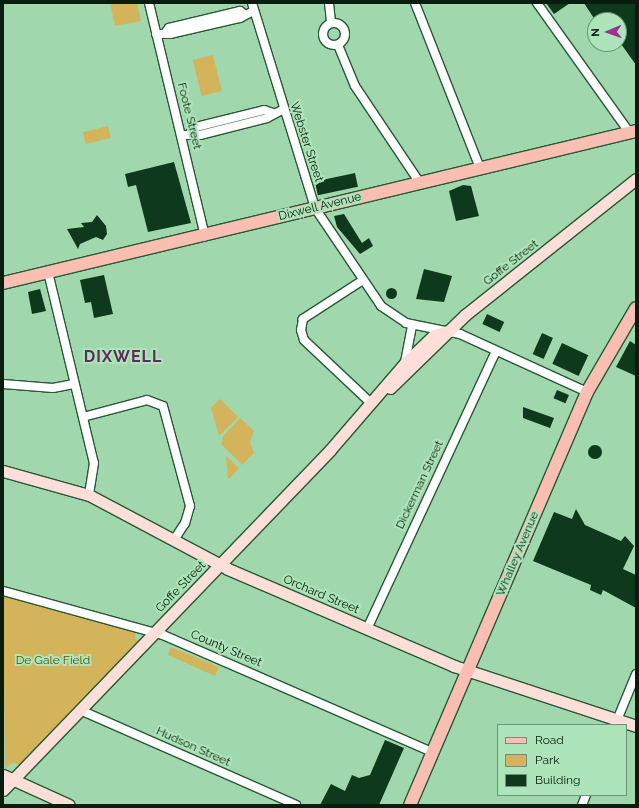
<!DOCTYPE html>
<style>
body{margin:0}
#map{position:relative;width:639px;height:808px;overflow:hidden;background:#a1d7ac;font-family:Raleway,sans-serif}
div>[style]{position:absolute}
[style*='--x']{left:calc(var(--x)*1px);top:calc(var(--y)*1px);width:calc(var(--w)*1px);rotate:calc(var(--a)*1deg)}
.green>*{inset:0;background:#d3b45a;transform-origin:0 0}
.building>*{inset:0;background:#0e391c;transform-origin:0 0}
.round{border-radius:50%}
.roads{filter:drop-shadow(1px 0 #275935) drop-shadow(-1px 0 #275935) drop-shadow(0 1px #275935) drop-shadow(0 -1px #275935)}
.minor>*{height:8px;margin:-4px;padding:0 4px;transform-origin:4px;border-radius:4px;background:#fff}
.minor>.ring{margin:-4px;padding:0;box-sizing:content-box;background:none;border:8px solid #fff;border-radius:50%}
.secondary>*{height:11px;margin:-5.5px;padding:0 5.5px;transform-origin:5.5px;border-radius:5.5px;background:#fdded9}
.primary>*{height:12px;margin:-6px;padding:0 6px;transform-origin:6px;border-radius:6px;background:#fabeb3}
span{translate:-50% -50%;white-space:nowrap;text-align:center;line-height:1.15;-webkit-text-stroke:4px #aee4b9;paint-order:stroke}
.street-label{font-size:12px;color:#081d0d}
.park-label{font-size:12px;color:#634e00}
.district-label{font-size:16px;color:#5f2b5b;font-weight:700;letter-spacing:1px}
.frame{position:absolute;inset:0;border:4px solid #081d0d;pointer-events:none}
.legend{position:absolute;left:497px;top:724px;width:130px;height:72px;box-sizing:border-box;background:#aee4b9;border:1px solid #6c9474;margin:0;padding:5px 7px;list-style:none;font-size:12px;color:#081d0d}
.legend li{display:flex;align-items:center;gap:8px;height:20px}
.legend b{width:20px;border:1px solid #6c9474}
.north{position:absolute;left:587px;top:12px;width:40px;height:40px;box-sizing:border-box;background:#aee4b9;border:1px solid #6c9474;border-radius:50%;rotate:268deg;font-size:11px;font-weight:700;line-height:16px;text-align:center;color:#081d0d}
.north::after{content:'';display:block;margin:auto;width:14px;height:18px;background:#9a3193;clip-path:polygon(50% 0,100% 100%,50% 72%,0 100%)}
</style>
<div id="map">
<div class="green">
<div style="clip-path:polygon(110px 3px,137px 3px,141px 21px,115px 26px)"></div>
<div style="left:213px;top:55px;width:37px;height:21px;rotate:76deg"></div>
<div style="left:108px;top:126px;width:12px;height:26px;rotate:76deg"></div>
<div style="clip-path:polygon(220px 399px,238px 417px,219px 436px,211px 408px)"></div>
<div style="clip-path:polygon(240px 418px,254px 431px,250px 442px,254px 453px,242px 465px,221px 444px,223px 436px)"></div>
<div style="clip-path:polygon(226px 456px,239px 468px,229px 479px,228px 478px)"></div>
<div style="clip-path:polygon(3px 595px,136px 632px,135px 638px,140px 642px,20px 767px,14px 762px,5px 769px)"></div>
<div style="clip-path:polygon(171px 647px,219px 667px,215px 676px,168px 655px)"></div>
</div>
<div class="building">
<div style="clip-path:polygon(546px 3px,570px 3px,554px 14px)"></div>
<div style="clip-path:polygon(584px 3px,636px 3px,636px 65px,619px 41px,619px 20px,595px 20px)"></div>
<div style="clip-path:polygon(174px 162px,191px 223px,148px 232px,136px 185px,128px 187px,125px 174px)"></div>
<div style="left:355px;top:173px;width:14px;height:41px;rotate:78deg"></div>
<div style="clip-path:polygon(463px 185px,471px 186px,479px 216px,456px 221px,449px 191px)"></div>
<div style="clip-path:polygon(344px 214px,362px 243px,369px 238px,373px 246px,360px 254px,337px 227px,334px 216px)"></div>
<div style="clip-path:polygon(97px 215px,106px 226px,107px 234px,103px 240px,96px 237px,80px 244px,78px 249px,67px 229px,84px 227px,81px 223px,92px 222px)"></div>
<div style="clip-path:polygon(424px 269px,452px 276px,444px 302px,416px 299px)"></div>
<div style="clip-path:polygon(104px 275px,113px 314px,94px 318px,91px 302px,85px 303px,80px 280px)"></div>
<div class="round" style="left:385.5px;top:287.5px;width:11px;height:11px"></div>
<div style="clip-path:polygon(40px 289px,46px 311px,32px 314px,28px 292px)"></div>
<div style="left:487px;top:314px;width:19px;height:11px;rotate:25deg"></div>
<div style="left:542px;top:333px;width:12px;height:23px;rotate:24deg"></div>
<div style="clip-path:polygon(630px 341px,636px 345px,636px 376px,616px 367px)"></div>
<div style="left:562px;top:343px;width:29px;height:23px;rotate:25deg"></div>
<div style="left:557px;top:390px;width:13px;height:9px;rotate:23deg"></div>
<div style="clip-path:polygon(523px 407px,554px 418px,550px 428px,523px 418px)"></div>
<div class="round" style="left:588px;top:445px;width:14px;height:14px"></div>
<div style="clip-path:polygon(576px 509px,585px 525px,621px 541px,625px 536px,634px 546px,623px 569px,636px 575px,636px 608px,603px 590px,601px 595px,590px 590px,591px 585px,533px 561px,554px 512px,572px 519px)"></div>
<div style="clip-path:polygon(385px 740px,404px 748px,379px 805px,320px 805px,331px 784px,345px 791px,352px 775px,359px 778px,370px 775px)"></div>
</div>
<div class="roads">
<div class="minor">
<div style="--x:149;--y:3;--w:240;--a:76.5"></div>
<div style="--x:252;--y:3;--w:214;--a:72.9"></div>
<div style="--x:315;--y:208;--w:118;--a:56"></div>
<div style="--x:381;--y:306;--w:30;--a:34"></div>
<div style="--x:406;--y:323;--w:55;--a:11.5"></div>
<div style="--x:460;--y:334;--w:140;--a:24.5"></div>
<div style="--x:329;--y:3;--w:20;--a:84"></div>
<div style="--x:415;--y:3;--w:177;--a:68.5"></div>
<div style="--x:537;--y:3;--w:158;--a:54.5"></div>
<div class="ring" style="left:323px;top:23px;width:14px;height:14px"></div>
<div style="--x:166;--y:32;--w:5;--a:-53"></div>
<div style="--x:169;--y:28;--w:73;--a:-13.5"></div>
<div style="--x:240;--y:11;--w:5;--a:37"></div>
<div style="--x:156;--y:34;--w:14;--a:0"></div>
<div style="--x:170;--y:34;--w:72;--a:-12.9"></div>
<div style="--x:240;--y:18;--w:15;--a:-28"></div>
<div style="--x:338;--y:45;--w:44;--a:67.5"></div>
<div style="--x:355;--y:86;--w:117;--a:56.2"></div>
<div style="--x:190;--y:133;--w:8;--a:-45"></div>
<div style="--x:196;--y:127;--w:70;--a:-14"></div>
<div style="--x:264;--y:110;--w:9;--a:18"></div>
<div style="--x:181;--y:135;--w:19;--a:0"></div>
<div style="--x:200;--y:135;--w:69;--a:-14.2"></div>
<div style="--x:267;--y:118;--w:17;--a:-28"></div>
<div style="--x:48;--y:272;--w:196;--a:76.5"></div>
<div style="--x:94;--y:463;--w:32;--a:99"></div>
<div style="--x:363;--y:280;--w:72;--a:147"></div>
<div style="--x:303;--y:319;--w:11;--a:100"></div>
<div style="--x:301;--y:330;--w:10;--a:73"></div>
<div style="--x:304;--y:340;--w:93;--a:43.3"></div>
<div style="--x:405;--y:362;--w:38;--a:-79"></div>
<div style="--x:3;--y:384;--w:50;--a:4.6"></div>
<div style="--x:53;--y:388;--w:21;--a:-11"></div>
<div style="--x:83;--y:417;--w:66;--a:-14.9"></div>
<div style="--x:147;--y:400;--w:17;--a:21"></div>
<div style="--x:163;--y:406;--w:104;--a:74.9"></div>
<div style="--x:190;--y:506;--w:18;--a:106"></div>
<div style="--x:185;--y:523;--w:20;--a:123"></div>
<div style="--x:3;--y:591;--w:166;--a:15.4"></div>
<div style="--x:163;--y:635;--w:293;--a:23.5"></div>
<div style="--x:367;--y:629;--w:306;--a:-65.1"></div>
<div style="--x:80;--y:710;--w:236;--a:23.7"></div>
<div style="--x:615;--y:725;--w:55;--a:-67.6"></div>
<div style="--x:582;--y:805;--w:11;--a:-68"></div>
</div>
<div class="secondary">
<div style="--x:390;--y:388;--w:105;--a:-44.2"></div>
<div style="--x:465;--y:315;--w:218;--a:-38.5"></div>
<div style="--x:3;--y:471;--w:89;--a:15.6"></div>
<div style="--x:89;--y:495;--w:157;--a:28"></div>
<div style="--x:228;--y:569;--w:246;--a:23.2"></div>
<div style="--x:454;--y:666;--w:192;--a:18.2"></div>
<div style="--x:3;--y:775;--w:72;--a:24.4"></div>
<div style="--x:3;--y:790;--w:472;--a:-46.1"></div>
<div style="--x:330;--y:450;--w:115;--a:-49.2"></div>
<div style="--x:405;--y:363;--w:40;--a:-44"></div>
<div style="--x:434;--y:335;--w:15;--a:-16"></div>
</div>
<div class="primary">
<div style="--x:3;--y:283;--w:651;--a:-13.5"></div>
<div style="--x:410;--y:805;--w:449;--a:-66.8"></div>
<div style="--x:587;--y:392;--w:97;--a:-59.7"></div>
</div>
</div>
<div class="street-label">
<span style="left:189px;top:116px;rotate:76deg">Foote Street</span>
<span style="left:306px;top:142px;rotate:72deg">Webster Street</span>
<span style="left:320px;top:207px;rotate:-14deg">Dixwell Avenue</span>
<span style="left:511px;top:263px;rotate:-38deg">Goffe Street</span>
<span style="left:420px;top:485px;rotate:-65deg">Dickerman Street</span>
<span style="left:518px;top:554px;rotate:-67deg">Whalley Avenue</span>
<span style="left:181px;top:587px;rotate:-46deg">Goffe Street</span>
<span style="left:321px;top:595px;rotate:23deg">Orchard Street</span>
<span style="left:226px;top:649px;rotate:23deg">County Street</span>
<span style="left:193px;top:747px;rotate:24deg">Hudson Street</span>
</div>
<div class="park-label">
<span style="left:53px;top:661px">De Gale Field</span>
</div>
<div class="district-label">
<span style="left:123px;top:357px">DIXWELL</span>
</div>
<div class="frame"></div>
<ul class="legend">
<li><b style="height:5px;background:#fabeb3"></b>Road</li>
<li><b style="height:11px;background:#d3b45a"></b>Park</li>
<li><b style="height:11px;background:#0e391c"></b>Building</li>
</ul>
<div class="north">N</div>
</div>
